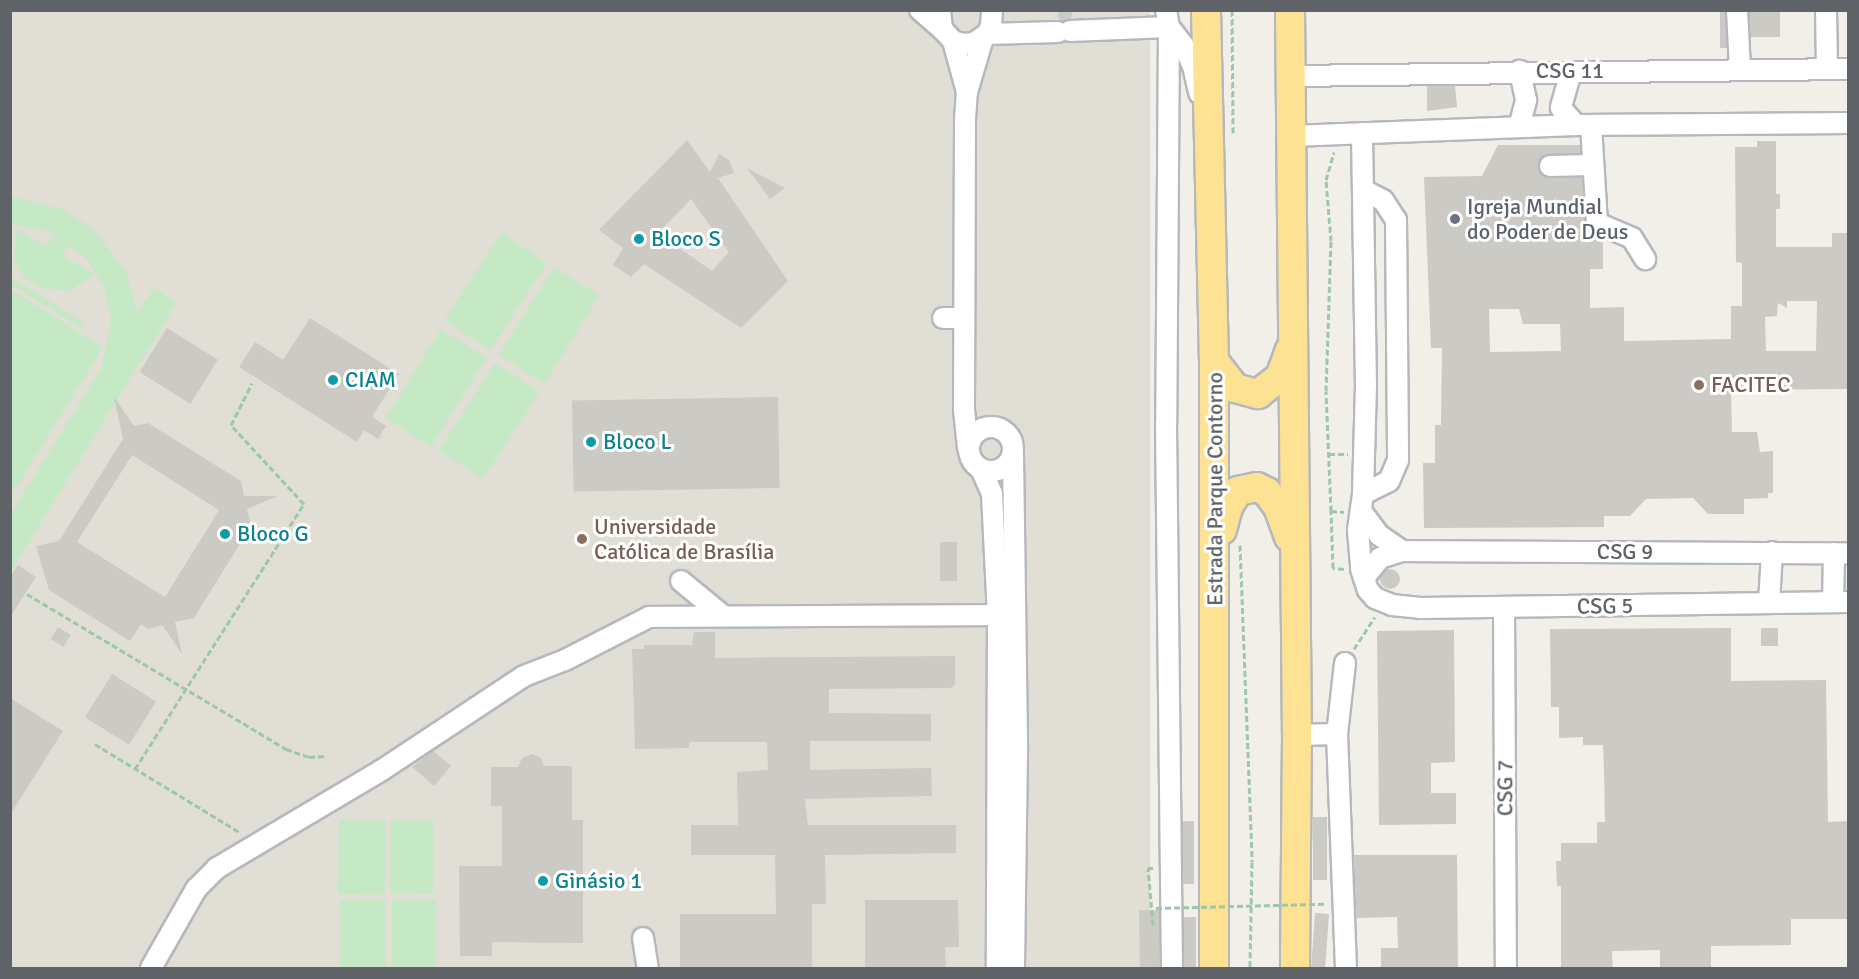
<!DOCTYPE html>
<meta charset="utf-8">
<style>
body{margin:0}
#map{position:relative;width:1859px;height:979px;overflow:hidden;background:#f1efe8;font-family:Signika,sans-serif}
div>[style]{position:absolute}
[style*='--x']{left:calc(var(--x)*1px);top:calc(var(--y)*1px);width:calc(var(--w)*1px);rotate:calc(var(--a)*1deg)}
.education>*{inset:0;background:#e1ded6;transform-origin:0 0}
.green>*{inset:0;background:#c5e8c5;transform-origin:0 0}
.building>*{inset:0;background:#cccac5;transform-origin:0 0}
.round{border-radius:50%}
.path>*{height:3px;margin-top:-1.5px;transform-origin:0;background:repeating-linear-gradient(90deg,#9cc7a9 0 6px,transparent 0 9px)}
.roads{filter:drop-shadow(2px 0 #b5b8bc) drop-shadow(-2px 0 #b5b8bc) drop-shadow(0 2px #b5b8bc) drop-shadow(0 -2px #b5b8bc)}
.minor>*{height:20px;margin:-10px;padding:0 10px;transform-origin:10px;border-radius:10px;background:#fff}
.minor>.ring{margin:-10px;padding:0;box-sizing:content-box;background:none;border:20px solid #fff;border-radius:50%}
.highway>*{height:28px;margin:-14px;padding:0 14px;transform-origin:14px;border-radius:14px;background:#fde293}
.path-bridge>*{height:3px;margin-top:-1.5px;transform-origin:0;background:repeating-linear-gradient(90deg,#9cc7a9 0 6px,transparent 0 9px)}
.dots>*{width:16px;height:16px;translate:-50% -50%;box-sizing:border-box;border:3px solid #fff;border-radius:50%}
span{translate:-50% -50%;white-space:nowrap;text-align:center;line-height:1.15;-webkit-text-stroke:6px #fff;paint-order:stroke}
.street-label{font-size:22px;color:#5f6368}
.worship-label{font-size:22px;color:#5b616d}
.left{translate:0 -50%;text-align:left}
.culture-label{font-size:22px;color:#0d838f}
.education-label{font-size:22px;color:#785e54}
.frame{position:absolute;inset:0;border:12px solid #5f6368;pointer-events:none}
</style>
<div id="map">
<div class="education">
<div style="left:10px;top:11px;width:1140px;height:957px"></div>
</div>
<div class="green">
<div style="clip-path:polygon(11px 197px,60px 208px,91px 227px,126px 271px,137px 313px,154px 288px,177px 303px,11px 571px,11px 513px,102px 367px,111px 319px,104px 287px,87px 259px,47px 231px,11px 224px)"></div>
<div style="clip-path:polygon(17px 229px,47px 246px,53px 237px,68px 246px,63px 256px,95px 274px,69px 291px,39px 288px,23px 276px,14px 258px)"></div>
<div style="left:501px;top:233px;width:55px;height:104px;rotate:33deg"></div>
<div style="left:554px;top:267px;width:54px;height:104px;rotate:32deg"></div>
<div style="left:11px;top:277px;width:87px;height:6px;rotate:32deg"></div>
<div style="clip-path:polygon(11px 290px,103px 347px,11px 496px)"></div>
<div style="left:441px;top:329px;width:54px;height:105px;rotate:32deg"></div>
<div style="left:495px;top:363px;width:53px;height:104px;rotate:33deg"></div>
<div style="left:339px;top:819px;width:47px;height:75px;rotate:1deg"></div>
<div style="left:391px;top:820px;width:43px;height:73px;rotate:1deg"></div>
<div style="left:392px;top:899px;width:44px;height:69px"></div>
<div style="left:340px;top:900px;width:46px;height:68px"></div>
</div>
<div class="building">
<div class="round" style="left:1058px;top:8px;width:14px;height:14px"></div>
<div style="clip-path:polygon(1720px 10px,1725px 10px,1727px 48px,1720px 48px)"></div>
<div style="left:1749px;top:10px;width:31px;height:27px"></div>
<div style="clip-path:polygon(1427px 86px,1455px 86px,1457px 107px,1427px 111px)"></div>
<div style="clip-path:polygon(evenodd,687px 140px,710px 172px,719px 154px,729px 160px,734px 173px,718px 178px,788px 281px,741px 328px,644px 264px,631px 277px,613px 265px,623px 248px,599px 230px,687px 140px,691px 199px,729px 252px,712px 271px,658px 233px,691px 199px)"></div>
<div style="clip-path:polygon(evenodd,1757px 141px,1776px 141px,1776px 194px,1780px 194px,1780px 209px,1776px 209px,1776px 247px,1832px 247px,1832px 233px,1847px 233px,1848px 247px,1847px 389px,1731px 390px,1732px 432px,1757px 432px,1760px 452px,1773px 451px,1773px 493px,1768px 493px,1768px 498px,1744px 499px,1744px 514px,1708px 514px,1693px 498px,1646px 499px,1630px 516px,1604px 516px,1604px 527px,1424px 528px,1423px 463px,1435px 463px,1435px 425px,1441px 425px,1442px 348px,1431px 348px,1424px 177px,1482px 176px,1498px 145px,1580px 145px,1581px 153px,1544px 156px,1538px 167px,1550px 178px,1582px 177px,1585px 224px,1592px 234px,1603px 239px,1603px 269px,1590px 269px,1590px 308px,1624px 307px,1624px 341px,1731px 339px,1731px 306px,1742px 306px,1742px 263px,1736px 262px,1735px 147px,1757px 147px,1757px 141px,1787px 301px,1817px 301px,1816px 351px,1766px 351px,1765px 317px,1777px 316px,1778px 303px,1787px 308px,1787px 301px,1757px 141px,1489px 309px,1519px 309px,1523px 324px,1560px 324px,1561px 351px,1490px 352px,1489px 309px)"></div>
<div style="clip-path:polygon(747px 168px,785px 188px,770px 199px)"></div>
<div style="clip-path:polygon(310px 318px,399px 374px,372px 417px,386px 426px,378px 439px,364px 430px,357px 442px,239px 367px,255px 342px,283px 360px)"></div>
<div style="left:167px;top:328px;width:60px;height:52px;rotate:32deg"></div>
<div style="clip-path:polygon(evenodd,114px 397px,134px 426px,148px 423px,241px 481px,244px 496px,278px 496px,247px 509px,251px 526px,194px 618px,175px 622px,182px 654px,162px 625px,148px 629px,141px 624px,130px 641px,49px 590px,36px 546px,59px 541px,123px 439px,114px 397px,132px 455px,219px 510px,165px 597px,77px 542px,132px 455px)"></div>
<div style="left:778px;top:397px;width:91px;height:206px;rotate:89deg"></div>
<div style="left:957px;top:542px;width:39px;height:17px;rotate:90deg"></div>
<div style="clip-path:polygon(18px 565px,36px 577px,10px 617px,10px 577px)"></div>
<div class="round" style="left:1380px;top:569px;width:20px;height:20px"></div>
<div style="left:58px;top:627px;width:15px;height:14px;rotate:32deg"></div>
<div style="clip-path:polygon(1731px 628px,1731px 681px,1826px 680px,1828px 822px,1848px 821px,1848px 919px,1791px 919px,1791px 945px,1711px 946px,1711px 969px,1660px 969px,1660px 950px,1612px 951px,1613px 969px,1561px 969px,1561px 886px,1557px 886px,1556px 861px,1561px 861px,1561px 843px,1597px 843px,1597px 822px,1605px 822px,1604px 771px,1603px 745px,1583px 745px,1583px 737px,1559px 738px,1559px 707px,1551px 707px,1550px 629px)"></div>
<div style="left:1761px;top:628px;width:17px;height:18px"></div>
<div style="clip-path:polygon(1454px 630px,1455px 762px,1431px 763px,1431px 793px,1456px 793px,1456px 824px,1379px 825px,1377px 631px)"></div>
<div style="clip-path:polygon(694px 632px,715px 632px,715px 658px,955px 656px,955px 684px,951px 688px,829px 689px,829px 713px,931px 714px,931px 741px,810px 741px,810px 770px,931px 768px,932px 796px,805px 799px,808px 825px,956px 825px,956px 853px,825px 855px,826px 904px,812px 904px,812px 969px,680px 969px,680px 914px,776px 914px,775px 855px,691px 855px,691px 825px,738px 825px,737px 772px,768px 770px,767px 742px,689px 742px,689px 748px,635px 749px,632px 649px,644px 649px,644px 645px,692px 645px)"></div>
<div style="left:112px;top:674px;width:52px;height:51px;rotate:32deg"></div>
<div style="clip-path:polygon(10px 698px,63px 731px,10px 815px)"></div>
<div style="clip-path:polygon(433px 751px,451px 766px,434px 786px,412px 767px)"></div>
<div style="clip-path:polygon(532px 754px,541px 758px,544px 766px,572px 766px,572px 820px,583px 820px,583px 943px,492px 942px,492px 956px,460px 956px,459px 866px,502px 866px,502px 806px,491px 806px,491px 767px,518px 767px,522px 758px)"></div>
<div style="left:1313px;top:817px;width:14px;height:63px"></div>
<div style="left:1182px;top:821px;width:12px;height:63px"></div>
<div style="clip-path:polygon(1354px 855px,1457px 855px,1458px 969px,1381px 969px,1381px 948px,1398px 948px,1397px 917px,1356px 918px)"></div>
<div style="clip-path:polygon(865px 900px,958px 900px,959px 947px,945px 947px,946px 969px,865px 969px)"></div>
<div style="left:1159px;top:910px;width:59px;height:20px;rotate:89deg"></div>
<div style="left:1315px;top:913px;width:14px;height:56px;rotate:4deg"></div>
<div style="left:1183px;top:917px;width:13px;height:52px"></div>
</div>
<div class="path">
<div style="--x:1232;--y:10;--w:123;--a:89.5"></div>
<div style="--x:1329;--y:454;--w:19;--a:0"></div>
<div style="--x:1331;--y:511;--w:120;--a:-92.4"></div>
<div style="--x:1326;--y:391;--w:150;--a:-88.1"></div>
<div style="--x:1331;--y:241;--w:61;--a:-94.7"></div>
<div style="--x:1326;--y:180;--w:29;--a:-74"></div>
<div style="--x:1240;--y:545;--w:317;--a:87.8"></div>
<div style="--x:1252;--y:862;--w:106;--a:91.1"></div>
<div style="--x:1344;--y:569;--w:11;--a:-175"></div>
<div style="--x:1333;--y:568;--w:57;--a:-92"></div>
<div style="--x:1331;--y:511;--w:13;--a:4"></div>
<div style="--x:27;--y:594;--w:302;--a:30.9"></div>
<div style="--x:286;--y:749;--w:24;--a:19"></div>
<div style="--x:309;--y:757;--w:18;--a:-3"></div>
<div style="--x:1354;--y:649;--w:38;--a:-57"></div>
<div style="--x:95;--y:744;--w:171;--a:31.4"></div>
<div style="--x:135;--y:769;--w:314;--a:-57.5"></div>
<div style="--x:304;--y:504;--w:108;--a:-132.7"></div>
<div style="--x:231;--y:425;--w:47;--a:-63.4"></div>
<div style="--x:1153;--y:925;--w:57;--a:-95"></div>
<div style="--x:1148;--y:868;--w:5;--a:0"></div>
</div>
<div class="roads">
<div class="minor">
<div style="--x:920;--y:10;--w:29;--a:41"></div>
<div style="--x:940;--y:10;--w:19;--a:84"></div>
<div style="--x:942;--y:29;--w:16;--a:47"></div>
<div style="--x:953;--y:41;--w:10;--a:17"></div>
<div style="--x:963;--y:44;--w:11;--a:-5"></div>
<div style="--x:974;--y:43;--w:16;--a:-35"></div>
<div style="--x:987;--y:34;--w:9;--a:-63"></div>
<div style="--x:991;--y:26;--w:16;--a:-86"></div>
<div style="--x:1166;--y:10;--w:17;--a:80"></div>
<div style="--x:1169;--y:27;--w:24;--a:52"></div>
<div style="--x:1184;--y:46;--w:22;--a:66"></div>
<div style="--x:1193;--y:66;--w:28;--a:77"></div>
<div style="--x:1737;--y:10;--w:60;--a:87.1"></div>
<div style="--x:1826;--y:10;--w:59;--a:89"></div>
<div style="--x:1070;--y:31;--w:99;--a:-2.3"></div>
<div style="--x:1169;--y:27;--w:397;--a:90.4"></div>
<div style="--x:1166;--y:424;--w:544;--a:89.37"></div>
<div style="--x:987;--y:34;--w:71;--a:-1.6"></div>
<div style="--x:953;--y:41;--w:53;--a:74.6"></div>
<div style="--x:1571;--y:72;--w:37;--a:106"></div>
<div style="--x:1561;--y:108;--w:23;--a:49"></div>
<div style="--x:1291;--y:76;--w:557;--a:-0.72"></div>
<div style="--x:1591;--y:125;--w:98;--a:86.5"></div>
<div style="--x:1597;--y:223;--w:38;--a:23"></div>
<div style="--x:1632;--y:238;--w:25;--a:58"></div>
<div style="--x:1519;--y:127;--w:28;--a:-75"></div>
<div style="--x:1526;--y:100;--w:30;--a:-102"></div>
<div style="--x:1362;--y:133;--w:252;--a:89.1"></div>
<div style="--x:1366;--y:385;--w:109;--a:91.6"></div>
<div style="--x:1363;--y:494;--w:37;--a:98"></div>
<div style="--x:1358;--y:531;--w:38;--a:85"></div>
<div style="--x:1361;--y:569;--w:22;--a:72"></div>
<div style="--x:1368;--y:590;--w:11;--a:49"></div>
<div style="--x:1375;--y:598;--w:18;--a:22"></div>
<div style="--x:1392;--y:605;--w:28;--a:6"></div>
<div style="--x:1420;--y:608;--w:428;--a:-0.8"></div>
<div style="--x:1291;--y:136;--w:285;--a:-2.2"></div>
<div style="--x:1576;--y:125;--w:272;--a:-0.4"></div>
<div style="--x:1550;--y:166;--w:43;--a:-1.3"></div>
<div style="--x:1363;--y:190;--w:22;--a:27"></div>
<div style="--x:1383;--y:200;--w:24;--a:57"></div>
<div style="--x:1396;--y:220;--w:240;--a:89.5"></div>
<div style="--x:1398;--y:460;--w:23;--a:113"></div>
<div style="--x:1389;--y:481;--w:29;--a:153"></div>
<div style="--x:943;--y:318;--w:21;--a:0"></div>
<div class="ring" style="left:969px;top:427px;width:24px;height:24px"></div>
<div style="--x:968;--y:448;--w:38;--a:-96"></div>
<div style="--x:964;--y:410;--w:291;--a:-89.8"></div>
<div style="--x:965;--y:119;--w:27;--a:-86"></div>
<div style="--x:967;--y:92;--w:56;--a:-73.5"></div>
<div style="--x:1013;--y:455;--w:296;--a:89.2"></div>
<div style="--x:1017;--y:751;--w:217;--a:90.8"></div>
<div style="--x:981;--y:469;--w:27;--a:66"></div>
<div style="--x:992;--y:494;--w:121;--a:87.2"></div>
<div style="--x:998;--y:615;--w:353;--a:90.2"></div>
<div style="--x:1361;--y:511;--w:30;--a:53"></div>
<div style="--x:1379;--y:535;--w:28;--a:35"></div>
<div style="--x:1364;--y:578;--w:26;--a:-51"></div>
<div style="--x:1380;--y:558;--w:23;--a:-18"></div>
<div style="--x:1402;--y:551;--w:446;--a:0.3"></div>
<div style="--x:681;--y:581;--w:52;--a:39.5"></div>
<div style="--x:1833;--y:602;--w:49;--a:-88.8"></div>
<div style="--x:1769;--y:603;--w:51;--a:-86.6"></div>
<div style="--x:1504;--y:607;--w:361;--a:89.7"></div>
<div style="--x:1345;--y:663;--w:71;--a:96.4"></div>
<div style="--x:1337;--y:734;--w:234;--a:87.8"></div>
<div style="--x:1297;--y:735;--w:40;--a:-1.4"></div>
<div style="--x:643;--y:938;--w:30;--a:81"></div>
<div style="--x:151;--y:968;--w:91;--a:-60.3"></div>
<div style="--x:196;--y:889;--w:30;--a:-45"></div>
<div style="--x:217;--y:868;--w:192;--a:-30.7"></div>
<div style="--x:382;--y:770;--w:170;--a:-33.5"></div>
<div style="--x:524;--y:676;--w:44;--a:-21.3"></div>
<div style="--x:565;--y:660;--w:94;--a:-27.1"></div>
<div style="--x:649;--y:617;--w:349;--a:-0.3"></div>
</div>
<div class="highway">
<div style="--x:1206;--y:10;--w:351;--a:88.7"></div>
<div style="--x:1214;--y:361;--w:607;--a:90"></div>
<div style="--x:1290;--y:10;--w:725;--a:89.45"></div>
<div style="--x:1297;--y:735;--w:233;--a:90.5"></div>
<div style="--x:1214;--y:361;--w:34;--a:52"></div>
<div style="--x:1235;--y:388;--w:24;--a:15"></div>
<div style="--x:1258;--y:394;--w:28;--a:-38"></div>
<div style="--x:1280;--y:377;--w:29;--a:-70"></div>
<div style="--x:1222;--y:530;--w:24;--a:-75"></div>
<div style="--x:1228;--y:507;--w:19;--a:-58"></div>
<div style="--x:1238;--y:491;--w:19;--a:-12"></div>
<div style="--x:1257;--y:487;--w:11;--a:27"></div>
<div style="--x:1267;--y:492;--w:19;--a:54"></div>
<div style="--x:1278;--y:507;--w:32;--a:70"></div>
</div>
</div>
<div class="path-bridge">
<div style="--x:1156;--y:908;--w:169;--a:-1.4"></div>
</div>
<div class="dots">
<div style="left:1455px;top:219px;background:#6b7280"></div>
<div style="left:639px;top:239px;background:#0f9aa8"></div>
<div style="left:333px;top:380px;background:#0f9aa8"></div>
<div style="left:1699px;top:385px;background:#8d6e63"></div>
<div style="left:591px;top:442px;background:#0f9aa8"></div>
<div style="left:225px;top:534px;background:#0f9aa8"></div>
<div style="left:582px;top:539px;background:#8d6e63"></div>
<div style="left:543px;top:881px;background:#0f9aa8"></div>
</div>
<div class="street-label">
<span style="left:1570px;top:71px">CSG 11</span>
<span style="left:1215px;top:489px;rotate:-90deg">Estrada Parque Contorno</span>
<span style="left:1625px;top:552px">CSG 9</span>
<span style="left:1605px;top:606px;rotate:-1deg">CSG 5</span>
<span style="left:1505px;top:788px;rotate:-90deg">CSG 7</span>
</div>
<div class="worship-label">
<span class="left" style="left:1467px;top:219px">Igreja Mundial<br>do Poder de Deus</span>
</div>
<div class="culture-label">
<span class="left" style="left:651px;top:239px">Bloco S</span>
<span class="left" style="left:345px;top:380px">CIAM</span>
<span class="left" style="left:603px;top:442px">Bloco L</span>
<span class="left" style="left:237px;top:534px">Bloco G</span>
<span class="left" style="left:555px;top:881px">Ginásio 1</span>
</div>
<div class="education-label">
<span class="left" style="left:1711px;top:385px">FACITEC</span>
<span class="left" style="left:594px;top:539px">Universidade<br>Católica de Brasília</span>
</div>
<div class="frame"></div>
</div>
